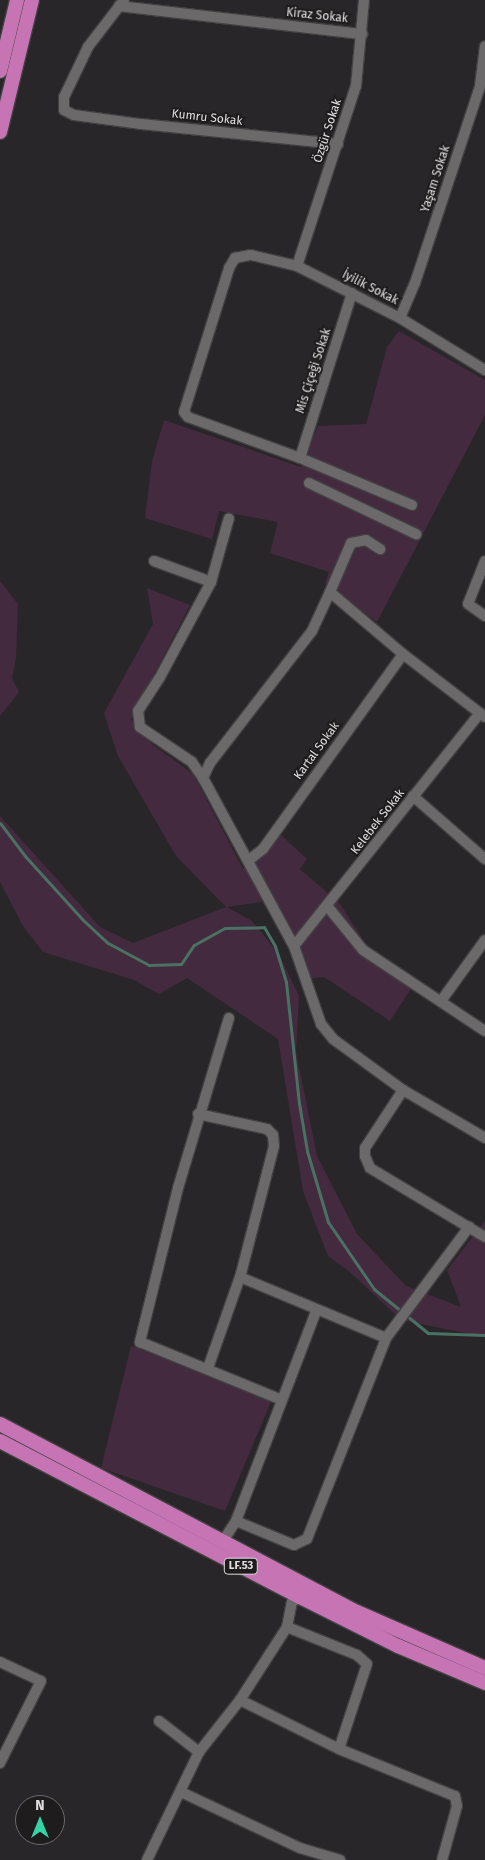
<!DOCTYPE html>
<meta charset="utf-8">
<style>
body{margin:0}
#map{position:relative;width:485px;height:1860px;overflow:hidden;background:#282628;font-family:"Fira Sans",sans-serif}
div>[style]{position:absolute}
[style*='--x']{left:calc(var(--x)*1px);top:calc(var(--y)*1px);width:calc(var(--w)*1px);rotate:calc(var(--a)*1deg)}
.green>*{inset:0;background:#442a3e}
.stream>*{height:3px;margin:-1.5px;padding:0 1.5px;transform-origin:1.5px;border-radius:1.5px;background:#4a7263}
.roads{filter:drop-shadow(1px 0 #434142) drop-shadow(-1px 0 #434142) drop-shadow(0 1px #434142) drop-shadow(0 -1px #434142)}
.minor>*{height:10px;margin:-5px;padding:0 5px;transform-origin:5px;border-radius:5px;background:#6c696b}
.trunk>*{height:14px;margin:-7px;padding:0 7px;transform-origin:7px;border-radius:7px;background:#c674b4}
span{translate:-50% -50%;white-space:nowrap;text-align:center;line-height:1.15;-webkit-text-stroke:4px #1f1c1e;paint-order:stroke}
.shield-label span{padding:1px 4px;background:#1f1c1e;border:1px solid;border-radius:4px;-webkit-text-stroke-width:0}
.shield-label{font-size:11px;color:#e0dedf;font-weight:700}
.street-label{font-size:12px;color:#e0dedf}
.north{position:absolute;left:15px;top:1795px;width:50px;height:50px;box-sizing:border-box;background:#1f1c1e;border:1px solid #6c6a6b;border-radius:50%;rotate:0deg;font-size:14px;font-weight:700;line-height:20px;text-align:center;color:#e0dedf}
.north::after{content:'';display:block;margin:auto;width:18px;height:22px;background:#35d4a7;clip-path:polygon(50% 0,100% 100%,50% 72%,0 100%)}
</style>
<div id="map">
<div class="green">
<div style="clip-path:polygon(399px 331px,485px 380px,485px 415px,377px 622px,325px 583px,329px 572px,270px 553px,278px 522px,219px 511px,212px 539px,145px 518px,152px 461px,164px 420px,301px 467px,318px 426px,366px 424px,387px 347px)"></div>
<div style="clip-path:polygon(0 581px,18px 604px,16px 658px,12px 678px,19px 692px,0 716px)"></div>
<div style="clip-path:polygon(147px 588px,190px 605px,131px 719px,152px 744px,193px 774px,243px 869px,281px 835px,307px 859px,300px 869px,340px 904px,369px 949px,416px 981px,390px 1021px,324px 977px,305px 979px,267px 901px,227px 907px,252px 921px,279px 954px,299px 996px,296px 1052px,317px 1156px,357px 1234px,406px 1286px,461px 1307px,447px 1270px,485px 1221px,485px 1337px,401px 1320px,350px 1272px,328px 1256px,303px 1191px,278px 1039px,187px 978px,159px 994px,134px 980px,43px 952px,23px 926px,0 882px,0 816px,100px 927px,133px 943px,226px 907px,176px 856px,118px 756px,104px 713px,153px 624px)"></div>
<div style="clip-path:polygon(131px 1346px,273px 1397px,225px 1511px,101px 1468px)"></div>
</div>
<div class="stream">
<div style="--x:0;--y:823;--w:41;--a:52.9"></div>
<div style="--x:25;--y:856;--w:86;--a:47.8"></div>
<div style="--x:83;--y:920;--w:34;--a:43"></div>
<div style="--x:108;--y:943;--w:47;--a:28.2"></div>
<div style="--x:149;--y:965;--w:32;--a:-2"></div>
<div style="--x:181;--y:964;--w:23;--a:-56"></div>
<div style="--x:194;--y:945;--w:35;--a:-29"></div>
<div style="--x:225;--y:928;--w:39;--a:-1"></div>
<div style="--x:264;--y:927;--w:22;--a:60"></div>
<div style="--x:275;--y:946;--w:38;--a:73"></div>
<div style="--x:286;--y:982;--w:122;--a:83.9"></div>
<div style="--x:299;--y:1103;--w:49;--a:80.5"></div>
<div style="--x:307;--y:1151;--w:74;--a:73.5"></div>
<div style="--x:328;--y:1222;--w:81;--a:55.5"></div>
<div style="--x:374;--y:1289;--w:70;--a:39.2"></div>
<div style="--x:428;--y:1333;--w:57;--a:2"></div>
</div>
<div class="roads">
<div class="minor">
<div style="--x:124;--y:0;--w:59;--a:127.5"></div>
<div style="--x:88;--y:47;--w:55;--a:115.6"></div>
<div style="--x:64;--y:97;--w:13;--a:90"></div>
<div style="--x:64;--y:110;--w:11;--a:27"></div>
<div style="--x:74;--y:115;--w:68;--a:7.7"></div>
<div style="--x:141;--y:124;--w:198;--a:5.8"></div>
<div style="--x:119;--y:6;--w:245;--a:6.6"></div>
<div style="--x:297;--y:266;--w:189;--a:-71.9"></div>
<div style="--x:356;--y:86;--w:86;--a:-84.7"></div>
<div style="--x:400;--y:318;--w:38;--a:-67"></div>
<div style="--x:415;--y:283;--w:207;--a:-71.7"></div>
<div style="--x:480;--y:86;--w:40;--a:-82.9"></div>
<div style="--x:300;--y:458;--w:173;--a:-72.5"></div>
<div style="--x:309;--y:483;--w:119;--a:25.5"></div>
<div style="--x:412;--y:505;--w:121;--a:-157.2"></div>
<div style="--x:300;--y:458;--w:119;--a:-159.9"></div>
<div style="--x:188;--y:417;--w:6;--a:-129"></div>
<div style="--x:184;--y:412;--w:151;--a:-72.6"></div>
<div style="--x:229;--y:268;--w:12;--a:-59"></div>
<div style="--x:235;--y:258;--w:16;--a:-11"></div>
<div style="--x:251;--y:255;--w:47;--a:13.4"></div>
<div style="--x:297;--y:266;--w:115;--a:26.8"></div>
<div style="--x:400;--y:318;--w:100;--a:31.5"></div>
<div style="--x:154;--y:561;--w:61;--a:20.2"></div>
<div style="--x:485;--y:561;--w:46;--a:111.6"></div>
<div style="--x:468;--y:604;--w:21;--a:35"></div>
<div style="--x:330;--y:592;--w:53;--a:-66.8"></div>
<div style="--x:351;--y:543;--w:15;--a:-11"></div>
<div style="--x:366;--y:540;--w:17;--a:33"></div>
<div style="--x:485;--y:717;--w:103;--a:-142.5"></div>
<div style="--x:403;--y:654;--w:96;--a:-139.7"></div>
<div style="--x:330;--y:592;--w:43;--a:114.8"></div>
<div style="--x:312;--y:631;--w:167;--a:127.7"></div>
<div style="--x:210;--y:763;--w:17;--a:115"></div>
<div style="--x:203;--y:778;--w:191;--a:61.6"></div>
<div style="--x:294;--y:946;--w:83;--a:70.9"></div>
<div style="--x:321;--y:1024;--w:19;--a:51"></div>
<div style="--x:333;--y:1039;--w:87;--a:36.1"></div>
<div style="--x:403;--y:1090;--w:95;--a:30.3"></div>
<div style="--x:203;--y:778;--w:19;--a:-125"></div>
<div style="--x:192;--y:762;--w:63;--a:-146.1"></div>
<div style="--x:140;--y:727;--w:16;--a:-97"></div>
<div style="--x:138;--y:711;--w:38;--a:-57"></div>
<div style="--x:159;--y:679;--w:110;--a:-61.8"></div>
<div style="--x:211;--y:582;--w:66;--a:-74.3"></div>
<div style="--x:413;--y:796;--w:96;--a:41.2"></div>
<div style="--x:249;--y:860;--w:18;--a:-38"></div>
<div style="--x:263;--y:849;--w:240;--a:-54.3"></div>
<div style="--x:328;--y:907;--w:55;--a:50.9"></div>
<div style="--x:363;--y:950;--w:146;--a:33.6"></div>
<div style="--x:294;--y:946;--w:298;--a:-51.4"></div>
<div style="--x:441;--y:1001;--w:75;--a:-54.2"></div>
<div style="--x:229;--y:1018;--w:177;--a:106.7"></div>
<div style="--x:178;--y:1188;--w:159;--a:103.9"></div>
<div style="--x:140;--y:1342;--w:153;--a:22.2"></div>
<div style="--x:403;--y:1090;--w:69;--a:123.2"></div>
<div style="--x:365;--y:1148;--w:8;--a:90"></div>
<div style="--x:365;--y:1156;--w:13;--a:67"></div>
<div style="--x:370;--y:1168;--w:134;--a:31"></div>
<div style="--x:198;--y:1114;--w:71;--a:12.3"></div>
<div style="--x:267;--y:1129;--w:8;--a:45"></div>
<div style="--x:273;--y:1135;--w:11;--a:85"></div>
<div style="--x:274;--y:1146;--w:135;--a:104.5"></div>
<div style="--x:240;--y:1277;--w:96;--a:109.4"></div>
<div style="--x:240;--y:1277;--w:158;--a:22.7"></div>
<div style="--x:236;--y:1521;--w:63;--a:22.5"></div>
<div style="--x:294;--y:1545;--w:14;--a:-25"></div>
<div style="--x:307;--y:1539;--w:216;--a:-68.5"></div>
<div style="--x:386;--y:1338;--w:139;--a:-53.2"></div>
<div style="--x:223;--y:1541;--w:24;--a:-57"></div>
<div style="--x:236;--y:1521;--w:225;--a:-69.1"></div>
<div style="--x:287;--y:1627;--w:75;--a:21.8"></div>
<div style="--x:357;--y:1655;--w:13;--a:42"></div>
<div style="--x:367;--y:1664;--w:89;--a:108.2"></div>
<div style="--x:0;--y:1662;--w:45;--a:24.9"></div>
<div style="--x:41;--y:1681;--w:92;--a:116.6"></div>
<div style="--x:240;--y:1700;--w:110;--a:26.3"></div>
<div style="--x:339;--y:1749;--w:125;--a:22.1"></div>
<div style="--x:455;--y:1796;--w:10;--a:79"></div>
<div style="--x:457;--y:1806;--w:56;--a:105.5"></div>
<div style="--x:159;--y:1721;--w:51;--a:37.8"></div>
<div style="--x:181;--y:1792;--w:132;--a:25.2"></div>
<div style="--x:300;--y:1848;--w:42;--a:16.7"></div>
<div style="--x:147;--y:1860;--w:120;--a:-64.3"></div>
<div style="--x:199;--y:1752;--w:66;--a:-51.7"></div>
<div style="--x:240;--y:1700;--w:87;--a:-57.2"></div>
<div style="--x:287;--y:1627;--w:25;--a:-79"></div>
<div style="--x:292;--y:1602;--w:9;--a:-32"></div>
</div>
<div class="trunk">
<div style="--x:0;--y:71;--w:73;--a:-76.5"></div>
<div style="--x:0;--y:132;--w:136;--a:-76.4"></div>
<div style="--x:0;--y:1424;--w:403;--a:27.8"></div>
<div style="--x:357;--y:1612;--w:140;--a:23.6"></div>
<div style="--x:0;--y:1441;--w:338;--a:27.5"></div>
<div style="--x:300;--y:1597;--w:110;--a:26.6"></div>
<div style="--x:398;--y:1646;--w:95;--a:23"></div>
</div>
</div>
<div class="shield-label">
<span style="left:241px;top:1566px">LF.53</span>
</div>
<div class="street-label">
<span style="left:317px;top:16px;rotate:6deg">Kiraz Sokak</span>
<span style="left:207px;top:118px;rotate:6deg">Kumru Sokak</span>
<span style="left:328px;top:131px;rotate:-72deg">Özgür Sokak</span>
<span style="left:436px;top:179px;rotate:-72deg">Yaşam Sokak</span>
<span style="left:370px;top:288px;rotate:27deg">İyilik Sokak</span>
<span style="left:314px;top:371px;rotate:-72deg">Mis Çiçeği Sokak</span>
<span style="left:317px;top:751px;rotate:-54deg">Kartal Sokak</span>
<span style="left:378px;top:822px;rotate:-52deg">Kelebek Sokak</span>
</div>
<div class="north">N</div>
</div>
